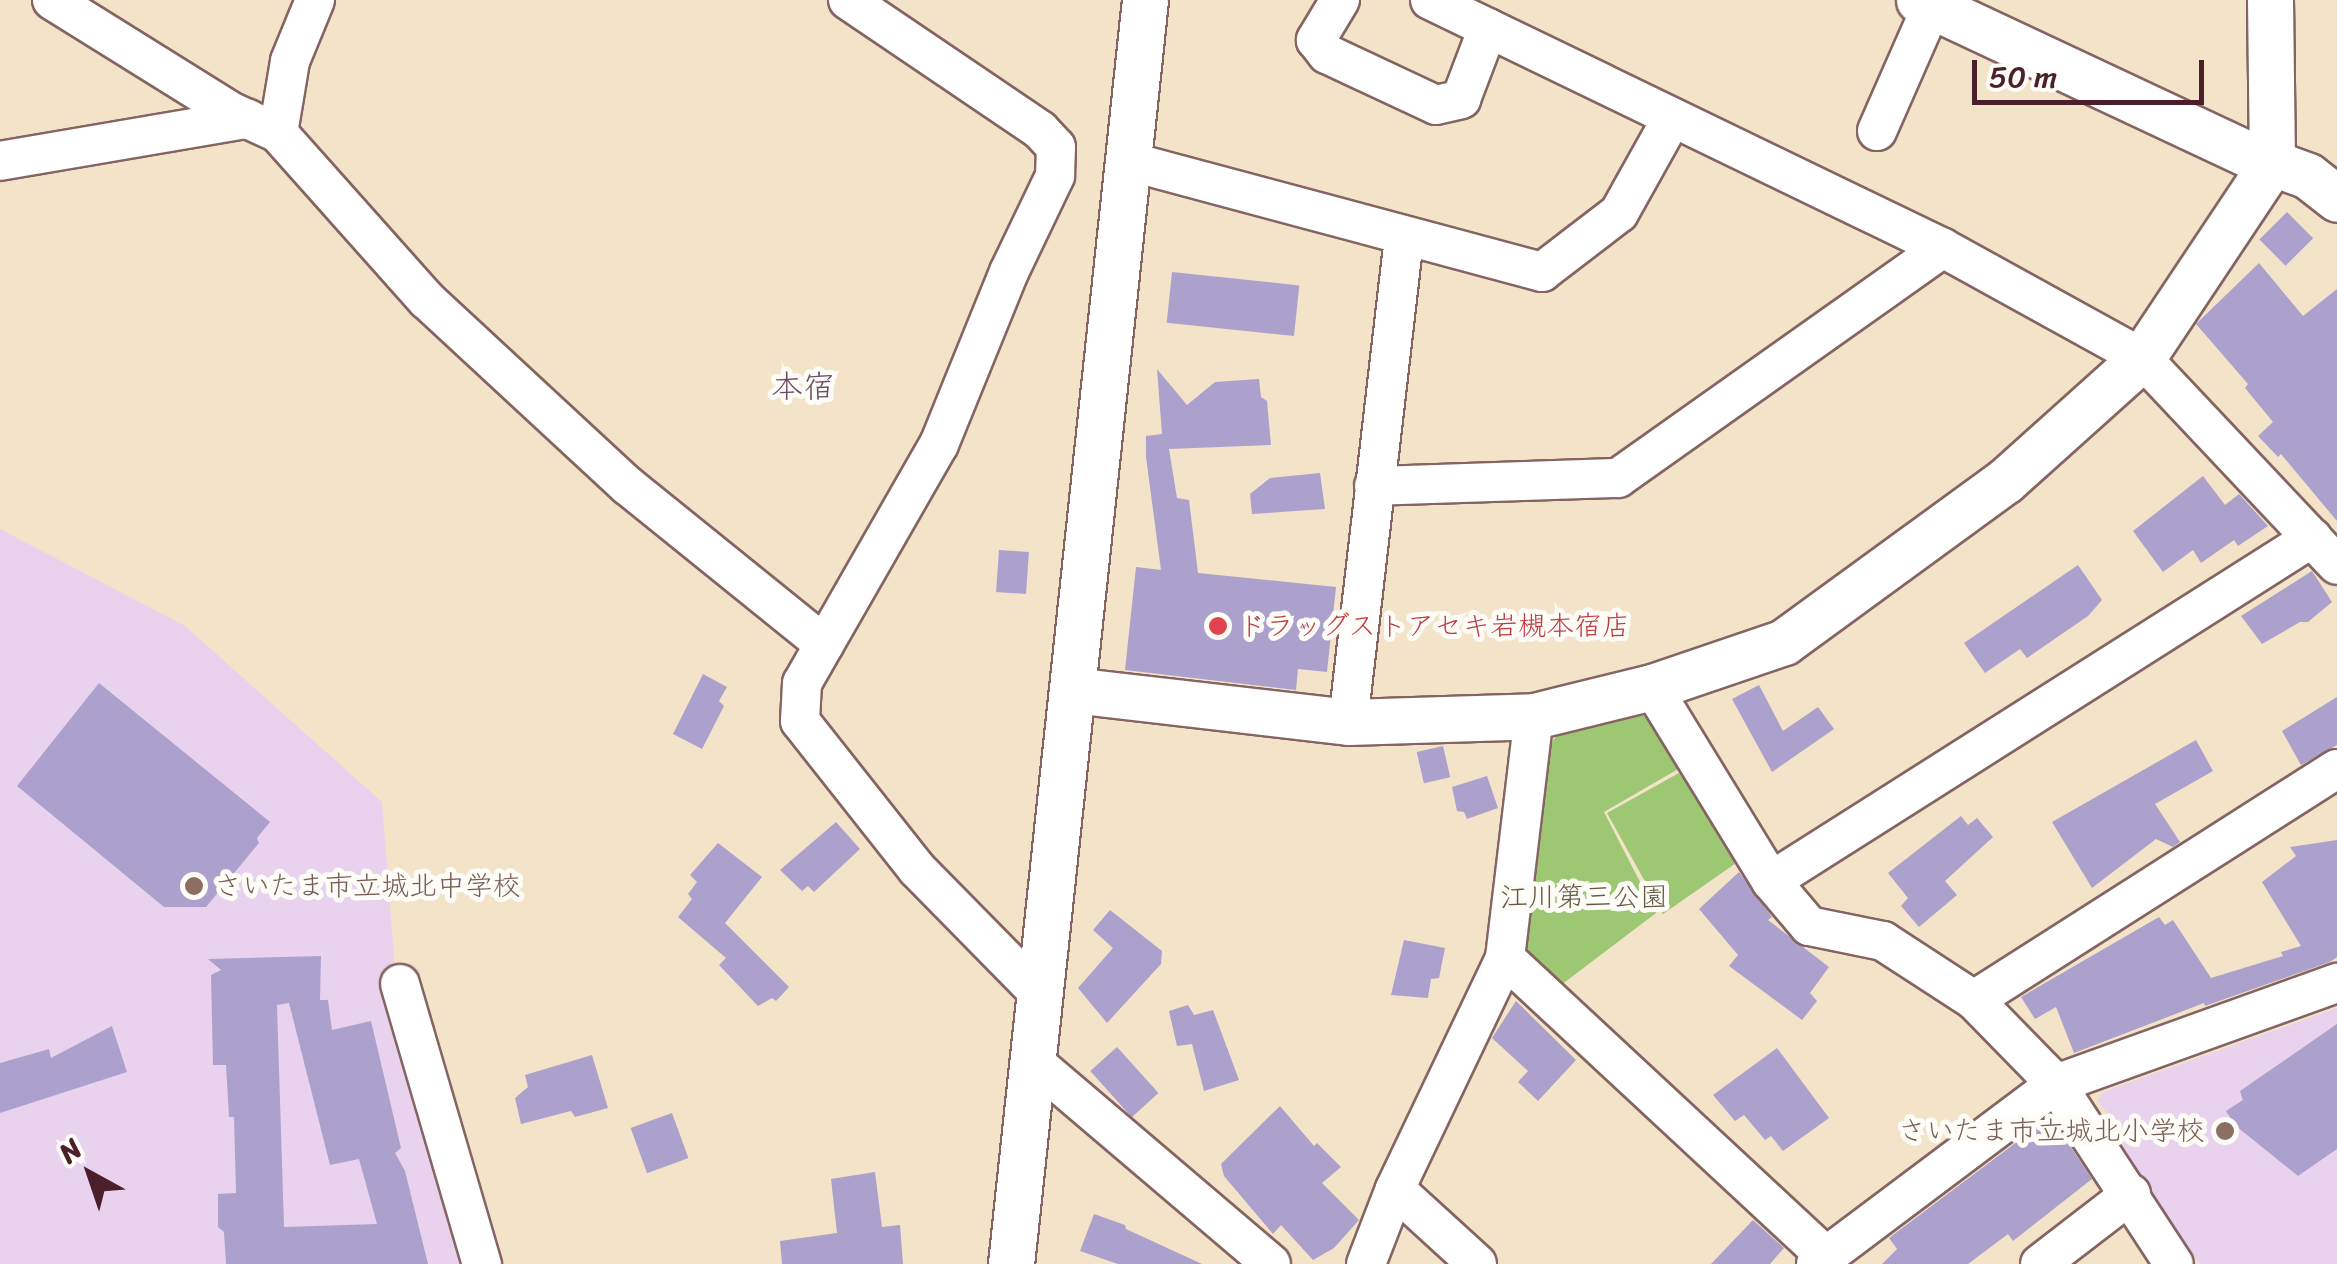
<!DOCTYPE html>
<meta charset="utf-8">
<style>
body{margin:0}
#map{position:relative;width:2337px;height:1264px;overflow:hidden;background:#f3e3c9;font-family:Sriracha,"Klee One",sans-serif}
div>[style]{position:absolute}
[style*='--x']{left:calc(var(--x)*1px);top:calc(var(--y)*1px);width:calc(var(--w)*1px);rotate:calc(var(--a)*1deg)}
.built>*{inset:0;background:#e8d2ee}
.green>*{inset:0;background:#9dc773}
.building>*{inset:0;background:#aca1cc;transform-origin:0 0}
.roads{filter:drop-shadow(2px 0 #856462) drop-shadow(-2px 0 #856462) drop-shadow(0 2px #856462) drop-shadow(0 -2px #856462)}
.minor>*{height:38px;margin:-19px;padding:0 19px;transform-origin:19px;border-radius:19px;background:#fff}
.tertiary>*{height:45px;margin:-22.5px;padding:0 22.5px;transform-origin:22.5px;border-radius:22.5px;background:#fff}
.dots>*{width:28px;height:28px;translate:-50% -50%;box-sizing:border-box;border:5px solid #fdfcf7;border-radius:50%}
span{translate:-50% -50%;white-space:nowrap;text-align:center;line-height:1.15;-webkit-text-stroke:10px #fdfcf7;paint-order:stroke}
.health-label{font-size:28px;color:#be3a42}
.left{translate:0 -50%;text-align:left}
.education-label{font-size:28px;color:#785e54}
.right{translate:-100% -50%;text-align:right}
.park-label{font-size:28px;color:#675a44}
.quarter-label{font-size:32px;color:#6c4c63}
.north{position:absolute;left:40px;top:1124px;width:100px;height:100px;-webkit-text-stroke:8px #fdfcf7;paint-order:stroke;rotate:320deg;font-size:28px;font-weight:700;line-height:40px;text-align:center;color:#4a1f2b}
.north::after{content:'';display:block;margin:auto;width:35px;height:45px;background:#4a1f2b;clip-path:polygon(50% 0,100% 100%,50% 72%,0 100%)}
.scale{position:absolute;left:1972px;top:60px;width:232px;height:45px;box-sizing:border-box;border:5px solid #4a1f2b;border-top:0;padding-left:12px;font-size:30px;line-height:35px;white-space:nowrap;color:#4a1f2b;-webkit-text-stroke:8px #fdfcf7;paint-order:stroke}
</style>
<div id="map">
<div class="built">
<div style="clip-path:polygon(0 529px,185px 626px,382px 802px,395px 970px,379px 975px,462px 1264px,0 1264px)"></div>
<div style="clip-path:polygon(2337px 1008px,2337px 1264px,2200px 1264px,2111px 1139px,2114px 1123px,2098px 1101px,2103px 1092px)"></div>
</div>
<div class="green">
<div style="clip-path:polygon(1633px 713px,1650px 718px,1680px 768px,1604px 812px,1656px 913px,1561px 985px,1536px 963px,1523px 940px,1545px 750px,1559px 733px)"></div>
<div style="clip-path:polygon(1679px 773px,1739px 861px,1663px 914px,1607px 813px)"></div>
</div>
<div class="building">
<div style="left:2287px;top:212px;width:37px;height:39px;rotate:45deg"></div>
<div style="clip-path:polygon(2259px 263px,2303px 316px,2337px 289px,2337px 521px,2281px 454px,2278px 457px,2258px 436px,2273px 422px,2245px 388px,2248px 384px,2196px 324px)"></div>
<div style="left:1172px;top:272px;width:128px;height:51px;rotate:6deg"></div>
<div style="clip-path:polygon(1157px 369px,1187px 405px,1215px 382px,1259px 379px,1261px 397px,1267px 401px,1271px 445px,1169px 449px,1177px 498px,1189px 500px,1198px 573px,1336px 587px,1327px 672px,1298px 669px,1296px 690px,1125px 670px,1136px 567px,1161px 570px,1146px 457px,1146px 436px,1162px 434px)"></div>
<div style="clip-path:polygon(1320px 473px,1325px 509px,1252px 514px,1250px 494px,1270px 478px)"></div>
<div style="clip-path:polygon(2203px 476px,2225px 505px,2239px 494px,2268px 526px,2238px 546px,2234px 540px,2201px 563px,2193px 550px,2163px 572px,2133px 531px)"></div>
<div style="left:999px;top:550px;width:30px;height:42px;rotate:4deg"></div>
<div style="clip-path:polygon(2078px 565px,2102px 600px,2088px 616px,2027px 658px,2020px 649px,1985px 673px,1964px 643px)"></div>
<div style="clip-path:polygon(2312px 571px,2332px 602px,2308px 622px,2300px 622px,2262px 644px,2241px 616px)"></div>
<div style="clip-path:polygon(703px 674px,727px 687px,719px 701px,724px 706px,702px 749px,673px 734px)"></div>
<div style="clip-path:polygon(99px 683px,270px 822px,257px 838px,259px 843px,206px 907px,164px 907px,17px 786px)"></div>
<div style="clip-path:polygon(1759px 685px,1783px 731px,1818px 707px,1834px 729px,1772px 772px,1732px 699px)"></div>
<div style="clip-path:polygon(2337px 697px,2337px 745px,2301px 765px,2282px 731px)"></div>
<div style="clip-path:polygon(2196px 740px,2213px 771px,2155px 804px,2180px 842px,2173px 847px,2156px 839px,2092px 888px,2052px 822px)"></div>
<div style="left:1443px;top:746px;width:32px;height:27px;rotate:77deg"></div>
<div style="clip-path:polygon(1487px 776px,1498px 808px,1467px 819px,1464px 812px,1457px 811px,1452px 787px)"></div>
<div style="clip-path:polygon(1961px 816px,1968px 825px,1977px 818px,1993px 837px,1945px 881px,1957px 895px,1919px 927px,1901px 906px,1908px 898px,1888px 873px)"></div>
<div style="clip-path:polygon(836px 822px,860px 849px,814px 892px,808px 886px,802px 891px,780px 870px)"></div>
<div style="clip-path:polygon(2337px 840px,2337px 957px,2330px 962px,2205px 1006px,2204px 1003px,2074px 1053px,2056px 1007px,2035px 1019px,2021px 997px,2159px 917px,2165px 925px,2173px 920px,2211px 978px,2283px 956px,2281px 952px,2301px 946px,2262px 882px,2296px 856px,2290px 847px)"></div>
<div style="clip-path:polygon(718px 843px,762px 877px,725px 923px,789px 987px,776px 1001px,772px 998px,758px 1006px,719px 965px,726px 958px,678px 917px,692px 899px,688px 894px,697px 882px,690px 875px)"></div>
<div style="clip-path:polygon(1739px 872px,1772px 917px,1768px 920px,1829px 967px,1810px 993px,1817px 1001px,1802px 1020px,1729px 966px,1738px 955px,1699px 909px)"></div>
<div style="clip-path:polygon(1110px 910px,1162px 951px,1161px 964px,1107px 1023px,1078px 988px,1113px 948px,1093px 930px)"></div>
<div style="clip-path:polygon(1404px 940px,1445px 948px,1439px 978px,1431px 979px,1428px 998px,1391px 995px)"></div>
<div style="clip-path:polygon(evenodd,321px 956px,320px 1000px,328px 1000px,332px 1030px,371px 1021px,401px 1148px,395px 1153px,405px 1171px,428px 1264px,226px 1264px,224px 1232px,218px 1227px,218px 1194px,236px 1193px,234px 1117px,229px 1117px,226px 1065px,213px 1065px,211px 975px,221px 970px,208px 959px,321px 956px,289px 1003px,330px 1165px,359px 1159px,377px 1224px,284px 1227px,277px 1005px,289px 1003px)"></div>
<div style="clip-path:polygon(1516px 1001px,1576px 1060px,1538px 1101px,1518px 1082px,1528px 1071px,1492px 1038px)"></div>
<div style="clip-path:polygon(1188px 1005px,1194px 1015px,1213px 1010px,1239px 1080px,1204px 1091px,1192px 1044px,1177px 1046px,1169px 1011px)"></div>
<div style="clip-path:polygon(2337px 1024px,2337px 1149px,2298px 1176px,2236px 1126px,2226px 1111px,2243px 1100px,2240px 1091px)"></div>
<div style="clip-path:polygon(112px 1026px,127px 1072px,0 1113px,0 1063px,49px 1049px,51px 1058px)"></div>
<div style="left:1117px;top:1047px;width:62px;height:36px;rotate:48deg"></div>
<div style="clip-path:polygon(1777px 1048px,1829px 1118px,1783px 1151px,1771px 1136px,1765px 1140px,1744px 1115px,1735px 1121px,1713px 1095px)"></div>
<div style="clip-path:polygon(592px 1055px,608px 1108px,575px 1117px,571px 1111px,521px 1124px,515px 1098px,528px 1087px,525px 1075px)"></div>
<div style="clip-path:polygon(1280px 1106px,1314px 1146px,1317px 1143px,1341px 1167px,1322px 1183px,1359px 1220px,1334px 1248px,1313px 1260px,1281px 1225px,1273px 1234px,1224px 1176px,1221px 1164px)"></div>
<div style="left:672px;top:1113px;width:48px;height:44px;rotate:70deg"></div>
<div style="clip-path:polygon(2046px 1120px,2060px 1131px,2092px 1179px,2013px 1241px,2008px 1234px,1968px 1264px,1882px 1264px,1897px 1249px,1889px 1238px)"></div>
<div style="clip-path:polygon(875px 1172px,882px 1227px,900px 1225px,903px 1264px,782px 1264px,780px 1241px,837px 1233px,831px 1179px)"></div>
<div style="clip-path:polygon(1094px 1214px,1125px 1225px,1126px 1229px,1202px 1264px,1118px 1264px,1080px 1251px)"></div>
<div style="clip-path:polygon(1753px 1220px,1784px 1248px,1770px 1264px,1711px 1264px)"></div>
</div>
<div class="roads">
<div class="minor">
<div style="--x:52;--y:0;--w:212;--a:31.9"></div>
<div style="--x:232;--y:112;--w:51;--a:24.5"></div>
<div style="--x:278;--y:133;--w:224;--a:48.3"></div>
<div style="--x:427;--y:300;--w:274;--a:42.8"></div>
<div style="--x:628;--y:486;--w:252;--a:38.9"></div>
<div style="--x:848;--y:0;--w:232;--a:34.1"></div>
<div style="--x:1040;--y:130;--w:23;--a:47"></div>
<div style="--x:1056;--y:147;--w:29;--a:92"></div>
<div style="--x:1055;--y:176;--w:106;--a:115.6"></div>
<div style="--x:1009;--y:272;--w:186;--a:112.1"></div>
<div style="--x:939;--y:444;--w:275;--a:119.8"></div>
<div style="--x:802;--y:683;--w:38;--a:93"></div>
<div style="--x:800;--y:721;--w:189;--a:51.7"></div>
<div style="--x:917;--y:869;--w:175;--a:45.5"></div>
<div style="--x:1340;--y:0;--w:47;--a:121"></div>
<div style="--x:1316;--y:40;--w:18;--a:52"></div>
<div style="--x:1327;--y:54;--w:120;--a:25.1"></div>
<div style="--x:1436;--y:105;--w:26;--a:-13"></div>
<div style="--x:1461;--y:99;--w:76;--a:-69.2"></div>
<div style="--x:1430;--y:0;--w:570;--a:25.8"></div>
<div style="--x:1943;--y:248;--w:227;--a:28.9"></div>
<div style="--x:2142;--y:358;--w:284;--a:46.7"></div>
<div style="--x:1877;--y:131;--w:137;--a:-66.3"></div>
<div style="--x:278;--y:133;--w:73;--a:-80.5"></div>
<div style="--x:290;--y:61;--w:66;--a:-67.7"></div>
<div style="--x:0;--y:161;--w:251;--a:-9.7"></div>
<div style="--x:1128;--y:161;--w:429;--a:15"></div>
<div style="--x:1542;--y:272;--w:97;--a:-37.5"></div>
<div style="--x:1619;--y:213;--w:109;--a:-60.8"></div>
<div style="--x:1374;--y:486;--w:244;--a:-1.9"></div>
<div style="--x:1618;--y:478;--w:398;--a:-35.3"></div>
<div style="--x:1652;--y:687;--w:228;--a:58.5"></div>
<div style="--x:1771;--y:881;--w:59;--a:49.8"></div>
<div style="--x:1809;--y:926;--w:76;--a:11.5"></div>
<div style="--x:1883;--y:941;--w:108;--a:33"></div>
<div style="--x:1974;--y:1000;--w:117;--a:45.7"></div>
<div style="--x:2056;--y:1084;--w:215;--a:56.8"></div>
<div style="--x:1348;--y:722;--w:489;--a:-83.4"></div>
<div style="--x:1771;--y:881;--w:641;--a:-32.38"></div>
<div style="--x:1505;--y:958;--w:435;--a:42.9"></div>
<div style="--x:400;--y:984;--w:292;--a:73.7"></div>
<div style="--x:1974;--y:1000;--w:430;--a:-32.5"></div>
<div style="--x:1034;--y:1062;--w:311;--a:40.4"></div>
<div style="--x:1395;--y:1189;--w:111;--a:42.4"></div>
<div style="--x:1366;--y:1264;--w:80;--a:-68.9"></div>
<div style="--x:1395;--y:1189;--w:256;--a:-64.5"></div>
<div style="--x:1505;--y:958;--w:244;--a:-83.2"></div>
<div style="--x:1816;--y:1264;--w:300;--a:-36.9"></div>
<div style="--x:2056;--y:1084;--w:299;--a:-19.8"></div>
<div style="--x:2040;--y:1264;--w:115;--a:-37.6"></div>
</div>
<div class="tertiary">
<div style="--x:1919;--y:0;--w:363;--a:25.1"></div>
<div style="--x:2248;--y:154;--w:64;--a:20.1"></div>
<div style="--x:2308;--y:176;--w:37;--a:38"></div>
<div style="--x:1072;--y:690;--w:278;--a:6.6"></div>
<div style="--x:1348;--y:722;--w:186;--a:-1.8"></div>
<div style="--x:1534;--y:716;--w:122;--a:-13.8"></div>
<div style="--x:1652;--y:687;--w:139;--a:-18.8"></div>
<div style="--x:1784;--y:642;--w:273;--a:-36.1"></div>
<div style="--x:2005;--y:481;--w:184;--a:-41.9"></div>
<div style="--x:2142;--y:358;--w:234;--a:-56.3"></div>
<div style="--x:2272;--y:163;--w:163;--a:-90.7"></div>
<div style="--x:1011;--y:1264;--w:1271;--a:-83.95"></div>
</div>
</div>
<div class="dots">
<div style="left:1218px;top:626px;background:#e0444e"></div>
<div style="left:194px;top:886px;background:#8d6e63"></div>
<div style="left:2225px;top:1131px;background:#8d6e63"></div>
</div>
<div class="health-label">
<span class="left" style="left:1238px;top:626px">ドラッグストアセキ岩槻本宿店</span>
</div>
<div class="education-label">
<span class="left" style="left:214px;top:886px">さいたま市立城北中学校</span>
<span class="right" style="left:2205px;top:1131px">さいたま市立城北小学校</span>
</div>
<div class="park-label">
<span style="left:1584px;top:897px">江川第三公園</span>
</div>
<div class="quarter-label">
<span style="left:803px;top:387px">本宿</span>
</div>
<div class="north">N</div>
<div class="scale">50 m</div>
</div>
